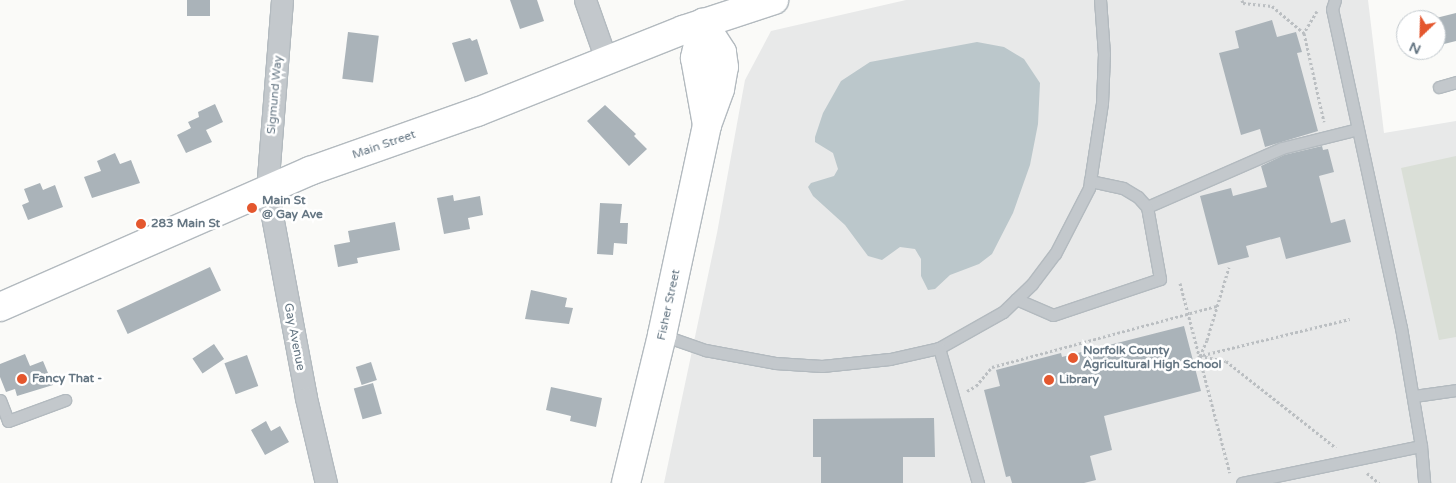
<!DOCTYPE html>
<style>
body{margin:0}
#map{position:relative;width:1456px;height:483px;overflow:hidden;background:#fafaf8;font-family:"Varela Round",sans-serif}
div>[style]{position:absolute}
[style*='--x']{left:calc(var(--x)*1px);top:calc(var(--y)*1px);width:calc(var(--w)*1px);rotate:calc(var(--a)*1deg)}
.built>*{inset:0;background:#e8e9e9}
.green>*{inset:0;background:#dadfd7}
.water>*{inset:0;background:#bbc7cb}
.building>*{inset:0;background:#aab3b9;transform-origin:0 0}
.path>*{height:3px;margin-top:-1.5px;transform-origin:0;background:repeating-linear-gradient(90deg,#bbbfc2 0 2.5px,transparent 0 5px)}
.roads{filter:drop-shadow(1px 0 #b3babf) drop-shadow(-1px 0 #b3babf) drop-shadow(0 1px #b3babf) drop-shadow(0 -1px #b3babf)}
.service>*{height:11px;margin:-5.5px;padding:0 5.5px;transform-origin:5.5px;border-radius:5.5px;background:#c3c8cc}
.minor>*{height:21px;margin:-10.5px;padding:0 10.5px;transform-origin:10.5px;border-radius:10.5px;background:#c3c8cc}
.secondary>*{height:28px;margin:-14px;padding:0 14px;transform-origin:14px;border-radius:14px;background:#fff}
.dots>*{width:14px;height:14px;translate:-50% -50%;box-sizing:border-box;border:2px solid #fff;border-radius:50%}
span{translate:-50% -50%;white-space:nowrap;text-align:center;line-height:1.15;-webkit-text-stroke:5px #fff;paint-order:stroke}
.street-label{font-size:12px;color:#657683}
.poi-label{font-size:12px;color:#657683;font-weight:700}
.left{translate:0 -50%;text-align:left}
.north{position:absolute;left:1396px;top:10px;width:50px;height:50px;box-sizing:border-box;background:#fff;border:1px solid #c1c8cd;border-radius:50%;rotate:204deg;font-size:14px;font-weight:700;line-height:20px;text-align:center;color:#657683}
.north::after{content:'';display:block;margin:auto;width:18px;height:22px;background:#e4572e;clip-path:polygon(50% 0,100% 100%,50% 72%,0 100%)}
</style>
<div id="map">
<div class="built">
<div style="clip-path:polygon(906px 0,1368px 0,1384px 133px,1456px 121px,1456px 483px,664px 483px,717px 233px,745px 80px,771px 31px)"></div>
</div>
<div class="green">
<div style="clip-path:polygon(1456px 156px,1456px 337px,1439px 340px,1401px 168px)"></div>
</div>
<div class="water">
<div style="clip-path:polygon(977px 42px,1004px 47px,1024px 59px,1040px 83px,1038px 124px,1030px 165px,1013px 213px,992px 254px,979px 264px,950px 275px,935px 289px,928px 290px,921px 276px,921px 259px,915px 249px,900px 247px,882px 260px,868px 256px,845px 225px,813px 196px,808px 187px,811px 183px,834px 176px,838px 169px,833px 153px,815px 142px,815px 137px,823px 113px,841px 81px,870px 62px)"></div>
</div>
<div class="building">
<div style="left:187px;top:0;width:23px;height:16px"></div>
<div style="clip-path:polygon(510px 0,537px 0,544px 21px,520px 29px)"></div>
<div style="clip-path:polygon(1456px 13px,1456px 41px,1436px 46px,1436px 18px)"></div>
<div style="clip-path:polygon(1272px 20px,1277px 37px,1296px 32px,1302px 52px,1297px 53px,1318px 131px,1265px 147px,1260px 129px,1241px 135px,1219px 53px,1239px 48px,1235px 31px)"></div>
<div style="left:348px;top:32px;width:31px;height:47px;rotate:7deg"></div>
<div style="clip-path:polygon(470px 38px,472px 41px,477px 39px,488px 74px,465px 82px,452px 43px)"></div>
<div style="clip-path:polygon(215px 104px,223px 122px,206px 130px,212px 142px,186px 153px,177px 135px,191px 128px,188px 122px,199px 117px,198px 112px)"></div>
<div style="clip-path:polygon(605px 105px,636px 134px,634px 136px,647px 149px,629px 166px,587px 121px)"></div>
<div style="clip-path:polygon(1322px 146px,1323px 150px,1328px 149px,1334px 172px,1319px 176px,1331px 223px,1345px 219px,1351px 242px,1286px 259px,1280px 237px,1246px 246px,1249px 257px,1218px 265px,1200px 196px,1231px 188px,1233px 196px,1267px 187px,1261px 166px,1284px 155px)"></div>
<div style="clip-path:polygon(115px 153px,120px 164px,131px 160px,140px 183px,92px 198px,84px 177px,101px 171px,97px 161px)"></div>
<div style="clip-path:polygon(40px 183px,43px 190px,55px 185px,63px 207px,28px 220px,22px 205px,29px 202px,24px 189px)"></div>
<div style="clip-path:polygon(453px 195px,454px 201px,480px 196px,483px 215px,468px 218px,470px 229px,444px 234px,437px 198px)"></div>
<div style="clip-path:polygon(600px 203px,622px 204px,620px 223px,628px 223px,627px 244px,614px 243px,613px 255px,597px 254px)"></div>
<div style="clip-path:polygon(395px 222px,400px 250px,357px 258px,358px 263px,338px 267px,334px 245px,350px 242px,348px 231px)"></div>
<div style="left:210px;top:267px;width:26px;height:103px;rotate:65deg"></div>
<div style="clip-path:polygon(531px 290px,567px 298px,565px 307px,573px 308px,569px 324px,525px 319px)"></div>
<div style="clip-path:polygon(1184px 326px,1201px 391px,1104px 416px,1112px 450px,1090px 456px,1096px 480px,1084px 483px,1012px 483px,1010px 476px,1006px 477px,984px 390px,1000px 386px,996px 370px,1061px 353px,1062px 357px)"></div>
<div style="left:214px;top:344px;width:18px;height:26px;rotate:56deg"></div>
<div style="clip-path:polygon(25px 354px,30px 366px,43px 361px,53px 385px,17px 396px,15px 389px,6px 392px,0 377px,0 364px)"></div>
<div style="left:247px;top:355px;width:33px;height:24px;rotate:70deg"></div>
<div style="left:371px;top:362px;width:19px;height:16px;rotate:72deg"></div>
<div style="left:373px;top:383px;width:32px;height:20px;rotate:74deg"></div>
<div style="clip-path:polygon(551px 387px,602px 398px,596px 427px,570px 421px,571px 416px,546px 410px)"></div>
<div style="clip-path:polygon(934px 418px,935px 457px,903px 457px,903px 483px,821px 483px,821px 457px,813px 457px,813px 419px)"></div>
<div style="clip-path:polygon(266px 421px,271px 431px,280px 426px,289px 442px,265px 455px,251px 430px)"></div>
</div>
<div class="path">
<div style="--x:1242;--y:0;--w:3;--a:72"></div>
<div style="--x:1243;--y:3;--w:29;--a:6"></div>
<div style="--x:1272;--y:6;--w:42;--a:40.2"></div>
<div style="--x:1317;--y:11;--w:26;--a:121"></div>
<div style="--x:1304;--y:33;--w:91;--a:77.3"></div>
<div style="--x:1180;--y:283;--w:196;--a:75.3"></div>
<div style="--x:1203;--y:355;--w:151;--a:-13.8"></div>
<div style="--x:1200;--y:356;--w:26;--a:11"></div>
<div style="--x:1226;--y:361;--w:140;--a:38.3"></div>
<div style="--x:1200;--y:356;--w:17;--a:-66"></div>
<div style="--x:1207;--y:340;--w:76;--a:-73.2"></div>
<div style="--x:967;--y:391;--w:10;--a:-29"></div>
<div style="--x:976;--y:386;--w:25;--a:-50"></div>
<div style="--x:992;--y:367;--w:233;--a:-15.2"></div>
<div style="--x:1367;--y:473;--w:16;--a:40"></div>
</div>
<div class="roads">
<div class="service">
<div style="--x:1439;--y:87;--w:18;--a:-16"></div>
<div style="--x:1147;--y:207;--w:147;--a:-23.6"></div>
<div style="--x:1282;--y:148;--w:78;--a:-14"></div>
<div style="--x:1016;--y:299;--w:40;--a:23.4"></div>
<div style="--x:1053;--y:315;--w:113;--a:-18.6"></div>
<div style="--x:1160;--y:279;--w:73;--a:-100.2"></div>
<div style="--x:1147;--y:207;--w:13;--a:-132"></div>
<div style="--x:1138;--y:197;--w:17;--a:-149"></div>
<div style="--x:1123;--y:188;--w:34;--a:-168"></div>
<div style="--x:662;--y:335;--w:46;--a:19.2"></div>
<div style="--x:705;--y:350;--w:71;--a:10.5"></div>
<div style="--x:775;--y:363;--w:47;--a:3.7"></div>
<div style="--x:822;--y:366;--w:68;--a:-5.9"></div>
<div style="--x:890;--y:359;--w:50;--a:-12.7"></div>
<div style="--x:939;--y:348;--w:73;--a:-29.4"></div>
<div style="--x:1003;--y:312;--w:40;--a:-44"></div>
<div style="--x:1032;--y:284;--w:38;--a:-53"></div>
<div style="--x:1055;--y:254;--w:74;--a:-62.7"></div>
<div style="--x:1089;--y:188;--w:86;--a:-81.3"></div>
<div style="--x:1102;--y:103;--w:49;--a:-87.7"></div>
<div style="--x:1104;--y:54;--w:54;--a:-94.2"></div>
<div style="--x:939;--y:348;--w:141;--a:73.9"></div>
<div style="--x:1414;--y:396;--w:42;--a:-8.1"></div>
<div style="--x:0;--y:400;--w:22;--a:69"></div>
<div style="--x:8;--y:421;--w:61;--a:-20.2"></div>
<div style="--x:1421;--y:446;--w:37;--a:85"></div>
<div style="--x:1242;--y:483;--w:183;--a:-11.7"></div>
<div style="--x:1421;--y:446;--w:120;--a:-99.6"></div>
<div style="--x:1401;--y:328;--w:326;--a:-102.2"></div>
<div style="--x:1332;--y:9;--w:9;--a:-72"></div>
</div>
<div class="minor">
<div style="--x:282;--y:0;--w:190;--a:94.5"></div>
<div style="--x:267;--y:189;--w:213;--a:79.4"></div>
<div style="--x:306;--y:398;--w:87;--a:76.8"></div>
<div style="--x:585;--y:0;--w:66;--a:70.5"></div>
</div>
<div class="secondary">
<div style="--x:703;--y:23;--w:36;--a:103"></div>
<div style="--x:695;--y:58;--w:68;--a:79.8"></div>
<div style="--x:0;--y:307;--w:339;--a:-23.7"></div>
<div style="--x:310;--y:171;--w:177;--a:-19.5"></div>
<div style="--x:477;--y:112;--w:222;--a:-21.7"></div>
<div style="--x:683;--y:30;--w:96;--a:-18.2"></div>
<div style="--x:626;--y:483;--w:152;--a:-76.3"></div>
<div style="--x:662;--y:335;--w:215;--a:-77.9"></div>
<div style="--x:707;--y:125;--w:38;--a:-70"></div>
<div style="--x:720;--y:89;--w:22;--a:-80"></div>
<div style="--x:724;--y:67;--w:15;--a:-98"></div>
<div style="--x:722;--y:52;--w:35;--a:-123"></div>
</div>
</div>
<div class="dots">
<div style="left:252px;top:208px;background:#e4572e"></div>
<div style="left:141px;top:224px;background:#e4572e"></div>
<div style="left:1073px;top:358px;background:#e4572e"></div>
<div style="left:22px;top:379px;background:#e4572e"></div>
<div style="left:1049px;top:380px;background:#e4572e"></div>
</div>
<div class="street-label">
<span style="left:275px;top:95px;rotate:-85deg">Sigmund Way</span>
<span style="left:384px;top:145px;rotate:-19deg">Main Street</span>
<span style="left:669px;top:305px;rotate:-78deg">Fisher Street</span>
<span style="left:294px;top:337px;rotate:79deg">Gay Avenue</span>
</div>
<div class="poi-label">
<span class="left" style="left:262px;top:208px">Main St<br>@ Gay Ave</span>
<span class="left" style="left:151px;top:224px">283 Main St</span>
<span class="left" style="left:1083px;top:358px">Norfolk County<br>Agricultural High School</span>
<span class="left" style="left:32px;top:379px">Fancy That -</span>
<span class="left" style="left:1059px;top:380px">Library</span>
</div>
<div class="north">N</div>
</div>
